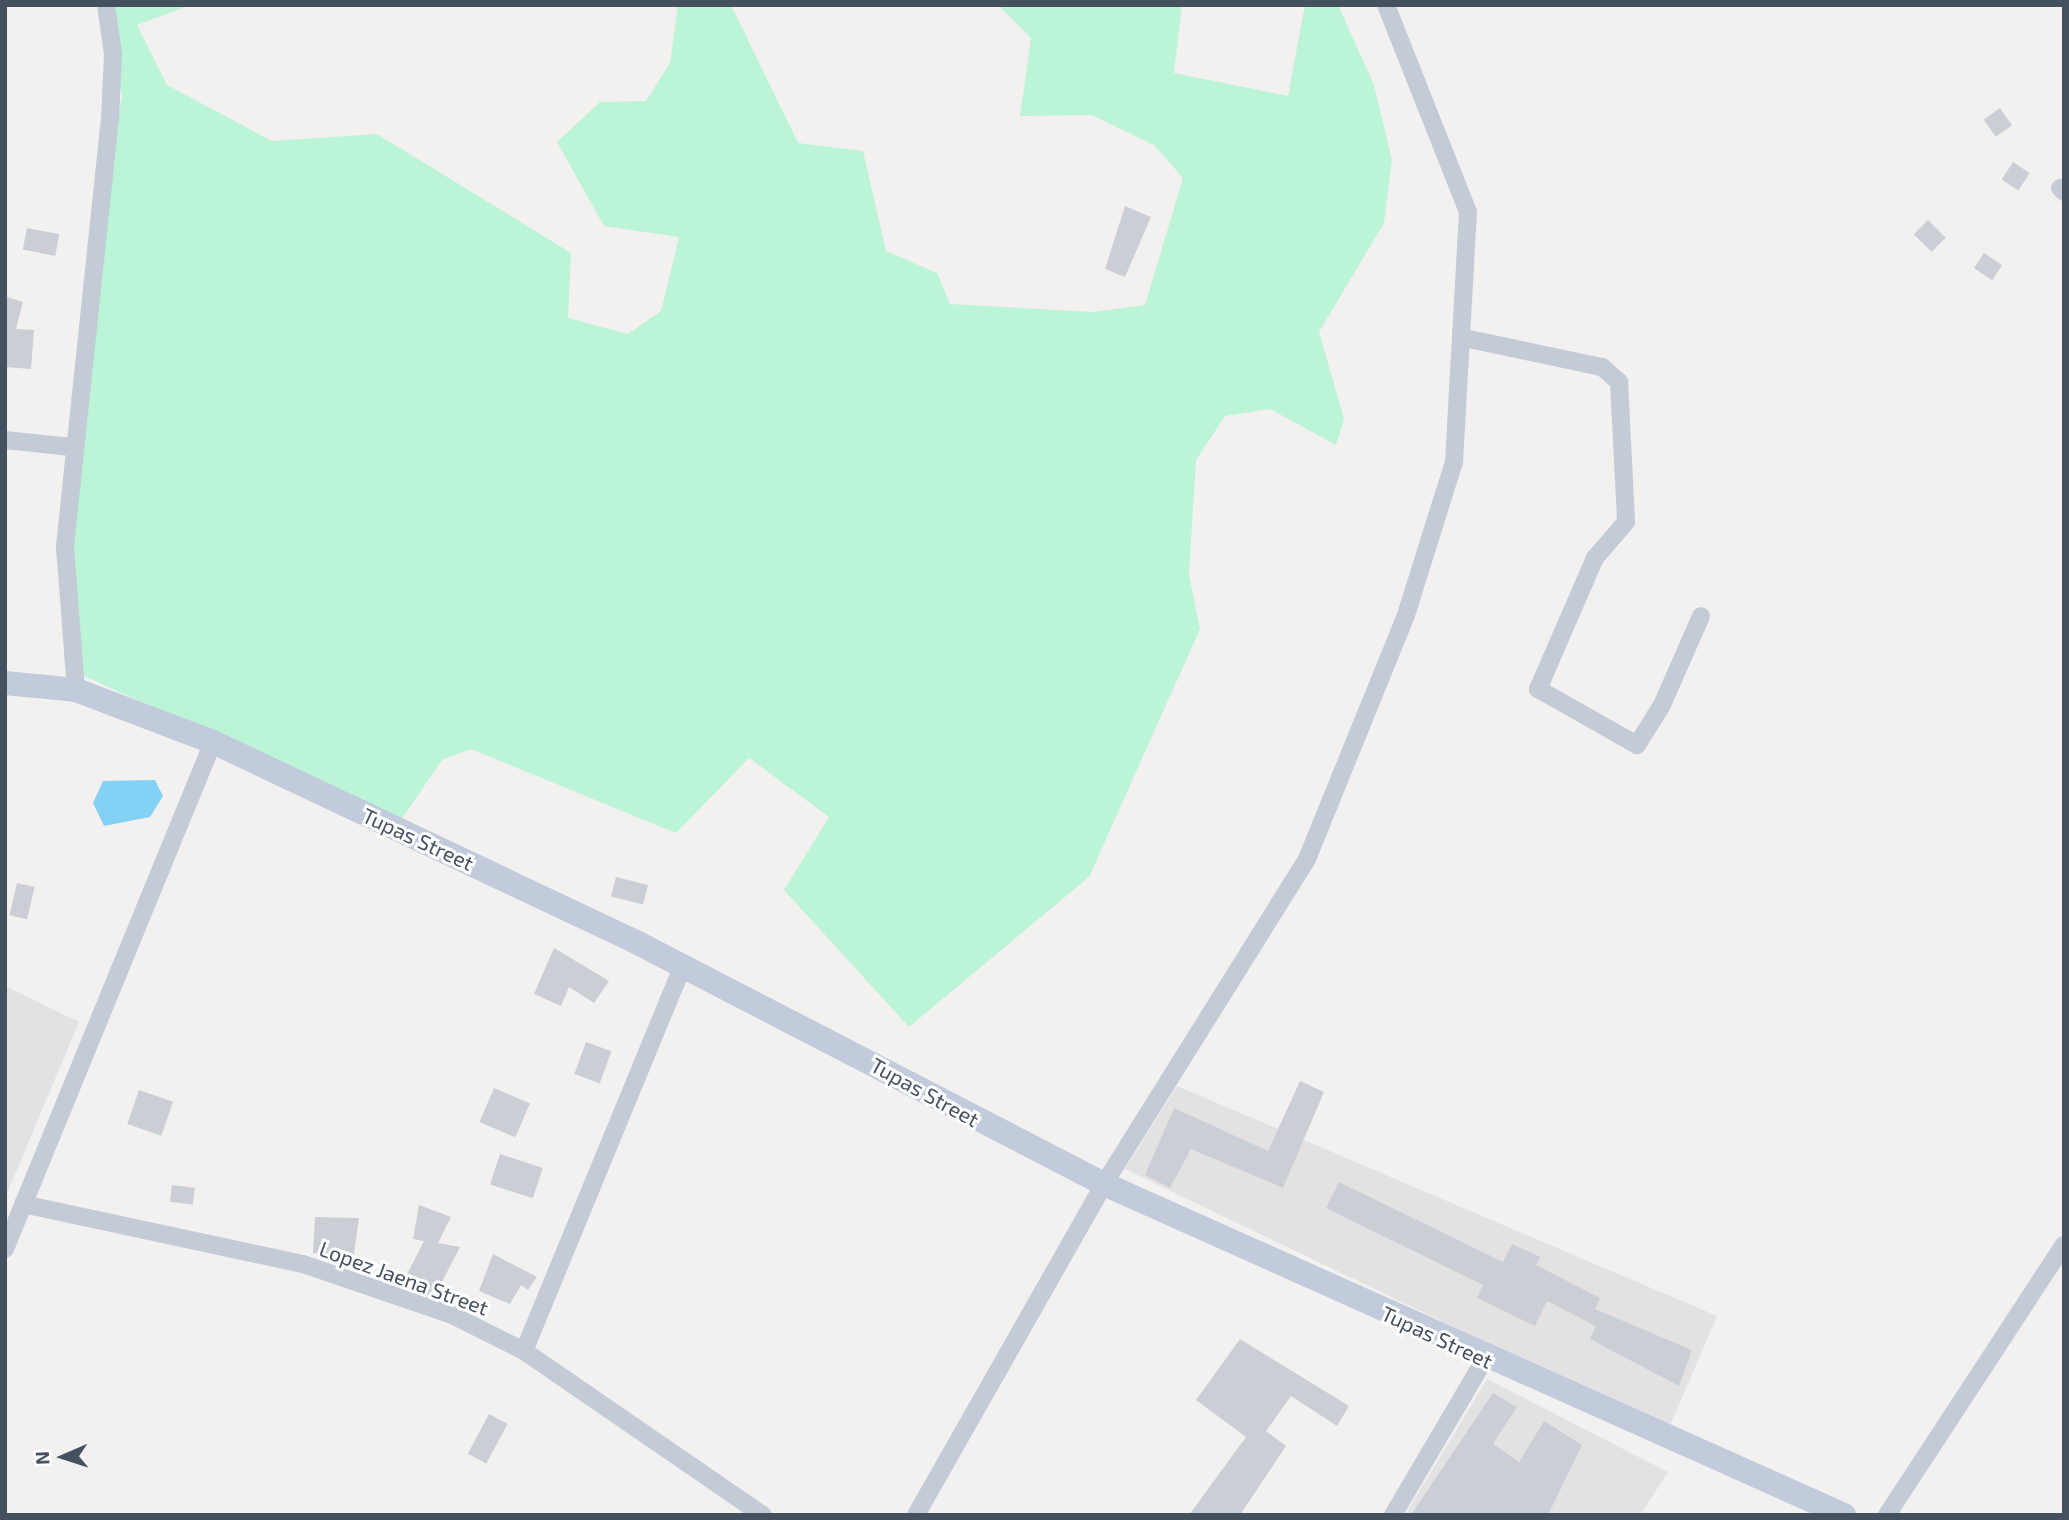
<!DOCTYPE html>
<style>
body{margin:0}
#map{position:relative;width:2069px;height:1520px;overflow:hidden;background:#f3f0f0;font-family:"Exo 2",sans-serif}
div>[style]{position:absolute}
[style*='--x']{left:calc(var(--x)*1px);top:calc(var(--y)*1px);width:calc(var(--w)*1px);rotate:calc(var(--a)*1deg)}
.education>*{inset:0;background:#e4e1e2}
.green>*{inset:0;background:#bbf4d6}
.water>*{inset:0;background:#83d2f5}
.building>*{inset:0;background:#ccced6;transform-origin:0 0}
.street>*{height:18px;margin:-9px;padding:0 9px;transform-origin:9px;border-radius:9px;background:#c2cbd6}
.secondary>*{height:24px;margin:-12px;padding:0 12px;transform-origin:12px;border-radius:12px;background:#c1cbdb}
span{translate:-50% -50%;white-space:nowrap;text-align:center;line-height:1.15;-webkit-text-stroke:6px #fff;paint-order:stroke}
.street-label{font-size:21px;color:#465160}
.frame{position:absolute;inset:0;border:7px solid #465160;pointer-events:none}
.north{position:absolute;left:28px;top:1422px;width:70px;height:70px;-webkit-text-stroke:5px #fff;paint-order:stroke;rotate:267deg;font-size:19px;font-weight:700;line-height:28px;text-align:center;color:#465160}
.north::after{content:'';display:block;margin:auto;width:24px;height:32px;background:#465160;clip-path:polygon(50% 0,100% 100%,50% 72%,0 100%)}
</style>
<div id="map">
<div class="education">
<div style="clip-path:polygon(5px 986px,79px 1022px,5px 1198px)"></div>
<div style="clip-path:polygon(1177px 1086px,1717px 1316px,1668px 1430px,1125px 1169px)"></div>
<div style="clip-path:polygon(1487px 1379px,1668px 1472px,1640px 1515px,1405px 1515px)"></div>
</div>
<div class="green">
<div style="clip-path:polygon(108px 5px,190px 5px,137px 25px,167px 85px,272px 141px,377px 134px,571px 253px,568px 318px,628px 334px,661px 311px,679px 237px,604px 226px,557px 142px,600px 102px,646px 101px,670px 63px,678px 5px,731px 5px,798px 143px,863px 151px,886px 251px,937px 273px,950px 304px,1094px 312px,1145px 305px,1183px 178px,1154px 145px,1092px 115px,1020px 116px,1031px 38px,998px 5px,1182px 5px,1174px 73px,1288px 96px,1305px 5px,1338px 5px,1374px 85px,1392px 160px,1384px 223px,1319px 332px,1344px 419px,1336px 445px,1270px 409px,1225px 416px,1196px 460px,1189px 575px,1200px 629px,1089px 877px,909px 1027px,784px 890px,829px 817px,749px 758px,676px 833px,471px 749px,442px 760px,401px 820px,82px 675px,66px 559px,102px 211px,122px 96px)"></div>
</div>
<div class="water">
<div style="clip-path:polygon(155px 780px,163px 796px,150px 817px,104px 826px,93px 803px,103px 781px)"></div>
</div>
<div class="building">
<div style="left:2000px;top:108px;width:21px;height:20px;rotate:55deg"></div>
<div style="left:2013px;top:162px;width:20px;height:21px;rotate:33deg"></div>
<div style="clip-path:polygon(1125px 206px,1151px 217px,1125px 277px,1105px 269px)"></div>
<div style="left:1928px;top:220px;width:25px;height:20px;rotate:45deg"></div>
<div style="left:27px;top:228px;width:33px;height:22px;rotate:11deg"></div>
<div style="left:1984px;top:253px;width:22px;height:18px;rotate:34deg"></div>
<div style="clip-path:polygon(7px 297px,23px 302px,16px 329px,34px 330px,31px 369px,5px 367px)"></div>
<div style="left:616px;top:877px;width:33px;height:20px;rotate:14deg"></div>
<div style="left:17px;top:883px;width:18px;height:33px;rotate:13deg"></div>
<div style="clip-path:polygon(554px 948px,609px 981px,594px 1003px,569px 987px,561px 1006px,534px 994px)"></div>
<div style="left:586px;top:1042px;width:27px;height:34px;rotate:20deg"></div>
<div style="clip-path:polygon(1300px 1081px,1324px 1092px,1283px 1188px,1191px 1149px,1170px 1188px,1145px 1175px,1174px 1108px,1268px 1151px)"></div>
<div style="left:494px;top:1088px;width:39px;height:37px;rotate:23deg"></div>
<div style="left:139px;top:1090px;width:36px;height:36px;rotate:19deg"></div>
<div style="left:500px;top:1154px;width:45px;height:32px;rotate:18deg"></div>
<div style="clip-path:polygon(1339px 1182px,1503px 1262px,1512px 1244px,1540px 1257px,1536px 1265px,1600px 1298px,1595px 1309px,1692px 1350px,1679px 1386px,1590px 1339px,1596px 1326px,1547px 1301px,1535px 1326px,1477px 1298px,1483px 1285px,1326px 1208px)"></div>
<div style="left:172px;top:1185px;width:23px;height:17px;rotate:7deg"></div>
<div style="clip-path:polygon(419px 1205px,451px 1217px,438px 1243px,460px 1247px,434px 1297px,401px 1286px,424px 1241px,413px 1239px)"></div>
<div style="clip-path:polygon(315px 1217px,359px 1218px,353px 1260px,313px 1253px)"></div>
<div style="clip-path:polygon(493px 1254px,537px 1277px,528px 1290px,521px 1285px,510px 1304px,479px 1291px)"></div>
<div style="clip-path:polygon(1240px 1339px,1349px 1406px,1337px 1426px,1291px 1396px,1266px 1431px,1286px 1446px,1240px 1515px,1189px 1515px,1246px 1437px,1196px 1400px)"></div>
<div style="clip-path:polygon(1493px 1393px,1517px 1407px,1493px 1444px,1519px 1462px,1544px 1421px,1582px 1445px,1548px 1515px,1411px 1515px)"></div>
<div style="left:489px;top:1414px;width:21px;height:45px;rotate:28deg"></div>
</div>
<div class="street">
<div style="--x:2060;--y:188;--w:6;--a:45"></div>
<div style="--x:1464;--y:338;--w:141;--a:11.9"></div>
<div style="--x:1602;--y:367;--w:23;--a:41"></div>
<div style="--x:1619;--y:382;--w:140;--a:87.1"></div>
<div style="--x:1626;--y:522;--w:48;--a:130.7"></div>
<div style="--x:1595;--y:558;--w:143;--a:113.5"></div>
<div style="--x:1538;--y:689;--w:114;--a:29.5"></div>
<div style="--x:1637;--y:745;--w:47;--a:-58"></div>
<div style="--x:1662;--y:705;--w:97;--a:-66.3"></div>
<div style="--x:5;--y:440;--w:67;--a:6"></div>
<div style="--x:76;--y:690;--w:144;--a:-94.4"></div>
<div style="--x:65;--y:546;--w:428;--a:-84"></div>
<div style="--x:110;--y:120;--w:66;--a:-87.4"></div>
<div style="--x:113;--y:54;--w:49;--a:-98.1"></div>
<div style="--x:23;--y:1204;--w:286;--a:12.1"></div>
<div style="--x:303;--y:1264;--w:157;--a:18.9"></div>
<div style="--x:452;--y:1315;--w:80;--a:26.6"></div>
<div style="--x:524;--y:1351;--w:290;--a:34.5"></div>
<div style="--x:5;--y:1249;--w:548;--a:-67.69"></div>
<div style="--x:524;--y:1351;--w:417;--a:-67.6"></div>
<div style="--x:916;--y:1515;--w:381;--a:-60.4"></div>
<div style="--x:1104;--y:1184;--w:383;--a:-58"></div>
<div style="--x:1307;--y:859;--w:263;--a:-67.9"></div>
<div style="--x:1406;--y:615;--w:160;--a:-72.6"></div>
<div style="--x:1454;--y:462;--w:250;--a:-86.8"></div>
<div style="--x:1468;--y:212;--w:223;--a:-111.6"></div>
<div style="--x:1393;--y:1515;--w:181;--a:-59.5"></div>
<div style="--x:1887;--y:1515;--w:323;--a:-56.8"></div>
</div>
<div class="secondary">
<div style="--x:5;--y:683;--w:71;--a:5.6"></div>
<div style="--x:76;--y:690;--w:147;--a:20.8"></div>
<div style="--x:213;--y:742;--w:468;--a:25.3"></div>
<div style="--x:636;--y:942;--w:527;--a:27.34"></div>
<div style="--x:1104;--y:1184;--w:811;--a:24.1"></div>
</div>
<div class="street-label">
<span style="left:418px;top:839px;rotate:25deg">Tupas Street</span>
<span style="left:925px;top:1092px;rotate:29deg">Tupas Street</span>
<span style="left:404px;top:1278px;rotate:20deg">Lopez Jaena Street</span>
<span style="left:1437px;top:1337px;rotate:25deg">Tupas Street</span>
</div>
<div class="frame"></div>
<div class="north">N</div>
</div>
